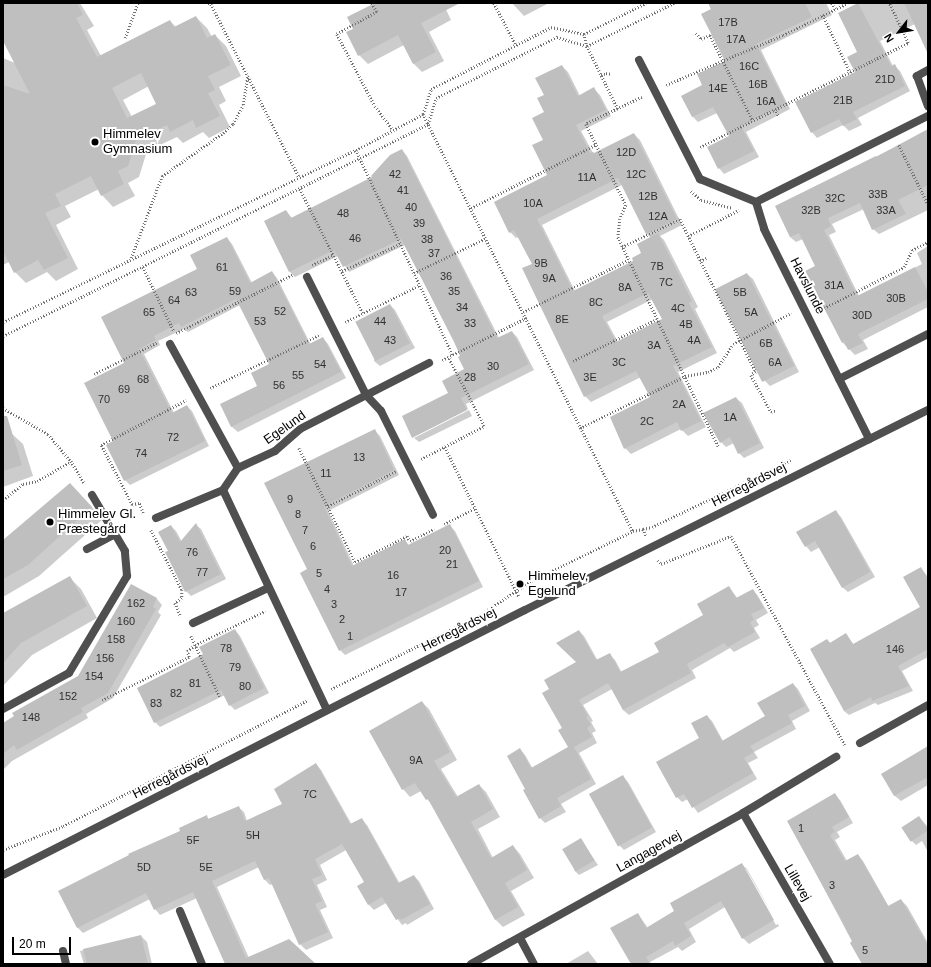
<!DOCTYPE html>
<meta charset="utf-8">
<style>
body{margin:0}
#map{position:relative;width:931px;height:967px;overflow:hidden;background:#fff;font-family:Arial,sans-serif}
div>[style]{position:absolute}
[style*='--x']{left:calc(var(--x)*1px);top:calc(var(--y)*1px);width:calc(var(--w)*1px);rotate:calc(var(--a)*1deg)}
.shadow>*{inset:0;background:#0003}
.building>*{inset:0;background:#bfbfbf;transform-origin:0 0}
.path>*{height:2.5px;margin-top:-1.25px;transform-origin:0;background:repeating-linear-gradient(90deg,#717171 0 1px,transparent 0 3px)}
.service>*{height:8px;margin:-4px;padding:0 4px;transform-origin:4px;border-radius:4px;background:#4f4f4f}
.minor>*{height:8px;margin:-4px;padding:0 4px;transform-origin:4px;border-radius:4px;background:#4f4f4f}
.tertiary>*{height:8px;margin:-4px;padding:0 4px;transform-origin:4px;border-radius:4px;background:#4f4f4f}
.dots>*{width:11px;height:11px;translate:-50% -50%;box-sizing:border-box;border:2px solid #fff;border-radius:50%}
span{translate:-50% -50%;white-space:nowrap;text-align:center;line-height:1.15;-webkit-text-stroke:4px #fff;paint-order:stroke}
.number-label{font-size:11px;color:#303030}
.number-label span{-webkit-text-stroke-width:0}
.poi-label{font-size:13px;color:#000}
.left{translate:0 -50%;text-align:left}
.street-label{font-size:13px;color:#000}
.frame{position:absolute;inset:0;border:4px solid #000;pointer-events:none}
.north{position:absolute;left:879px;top:12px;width:40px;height:40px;-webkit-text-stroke:3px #fff;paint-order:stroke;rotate:239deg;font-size:11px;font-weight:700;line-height:16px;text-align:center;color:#000}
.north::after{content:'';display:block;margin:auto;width:14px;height:18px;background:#000;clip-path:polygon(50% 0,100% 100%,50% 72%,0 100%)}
.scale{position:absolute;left:12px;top:937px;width:59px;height:18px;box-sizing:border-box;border:2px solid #000;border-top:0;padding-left:5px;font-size:12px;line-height:14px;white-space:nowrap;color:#000;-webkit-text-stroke:3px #fff;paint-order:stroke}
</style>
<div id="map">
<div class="shadow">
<div style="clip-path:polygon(evenodd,3px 3px,80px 3px,94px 26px,87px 30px,101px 56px,170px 21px,176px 27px,196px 17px,207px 28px,212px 37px,215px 35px,226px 46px,241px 76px,219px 87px,226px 101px,219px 105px,230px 127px,209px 138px,203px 132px,183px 143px,177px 137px,147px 151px,139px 177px,128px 183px,135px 196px,113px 207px,102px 195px,99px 189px,65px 206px,71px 217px,56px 225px,78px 269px,56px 281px,47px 272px,26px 283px,15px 272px,9px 262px,3px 265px,3px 58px,15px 63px,3px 39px,3px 3px,149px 86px,157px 104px,132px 117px,123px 100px,149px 86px)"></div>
<div style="clip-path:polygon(378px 3px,443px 3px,451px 20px,429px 32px,444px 61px,422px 72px,414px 64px,404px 45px,368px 64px,359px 55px,354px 30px)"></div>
<div style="clip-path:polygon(512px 3px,549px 3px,524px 16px)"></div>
<div style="clip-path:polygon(709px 3px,826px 3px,832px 15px,761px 50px,790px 109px,746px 132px,759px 157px,724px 174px,719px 168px,730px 137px,717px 113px,698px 122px,693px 117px,682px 96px,704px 86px,726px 61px)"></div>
<div style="clip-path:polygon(861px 3px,928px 3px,928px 37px,915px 24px,880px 41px,893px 66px,894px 65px,900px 71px,910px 91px,858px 118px,862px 125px,849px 131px,843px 125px,817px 138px,812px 132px,857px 73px,858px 52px,839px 14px)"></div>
<div style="clip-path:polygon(evenodd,562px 66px,568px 72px,580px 96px,594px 89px,600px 95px,611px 116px,581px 131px,593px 153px,594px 154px,634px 134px,640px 140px,682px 225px,660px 236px,664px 240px,698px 307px,695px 309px,717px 353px,678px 372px,706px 427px,688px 436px,681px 429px,631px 454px,625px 448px,651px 398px,641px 377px,591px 402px,585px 396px,533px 264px,519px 237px,516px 238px,510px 232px,548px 176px,544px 140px,545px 95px,562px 66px,622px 185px,646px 233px,651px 238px,643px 254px,635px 262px,575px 291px,542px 225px,622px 185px,562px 66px,653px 299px,663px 320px,618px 342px,607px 322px,653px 299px)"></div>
<div style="clip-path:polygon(928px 131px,928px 210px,879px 234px,873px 229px,864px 209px,832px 224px,836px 232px,829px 235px,859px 296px,922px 264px,917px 253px,928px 246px,928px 307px,863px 340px,868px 349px,855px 355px,842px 342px,816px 266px,803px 239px,796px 242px,790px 237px,776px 206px)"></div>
<div style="clip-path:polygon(402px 150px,407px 156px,499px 338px,512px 332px,517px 337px,534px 370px,466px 404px,468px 409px,414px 436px,414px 437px,403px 417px,450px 394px,443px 381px,465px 370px,459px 357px,461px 356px,405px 245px,349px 272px,338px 256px,295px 277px,290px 272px,265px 222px,286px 211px,292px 218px,373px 178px,373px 176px,390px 156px)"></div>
<div style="clip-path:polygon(227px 238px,232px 244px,252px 283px,272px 272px,277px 278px,311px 345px,323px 338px,328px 344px,346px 378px,238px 432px,232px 427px,221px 405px,259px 386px,271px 364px,240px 305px,188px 332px,184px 329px,158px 341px,160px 345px,144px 354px,174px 413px,187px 406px,192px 411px,209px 446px,130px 485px,125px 480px,114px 442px,125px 363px,199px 270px)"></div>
<div style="clip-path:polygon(747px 274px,753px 279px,799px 372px,770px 386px,764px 380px)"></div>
<div style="clip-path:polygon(390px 305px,395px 310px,415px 348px,380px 366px,374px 361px)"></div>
<div style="clip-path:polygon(736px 398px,742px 403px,764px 448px,744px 458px,739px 453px,734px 443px,726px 447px,721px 442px)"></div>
<div style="clip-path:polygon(469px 410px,472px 416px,419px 442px,414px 438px)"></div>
<div style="clip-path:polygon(375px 431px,380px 436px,399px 475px,328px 511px,354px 566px,405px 541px,410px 546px,450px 526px,455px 531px,483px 587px,345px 655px,340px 650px,308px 570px,265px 483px)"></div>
<div style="clip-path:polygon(11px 433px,23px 444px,33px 476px,3px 487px,3px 436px)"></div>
<div style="clip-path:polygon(70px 484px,103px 519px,39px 576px,3px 597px,3px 541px)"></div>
<div style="clip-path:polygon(836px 512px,841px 517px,875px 577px,848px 592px,842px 587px,820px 547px,811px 552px,806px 546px)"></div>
<div style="clip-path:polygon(196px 525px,201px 529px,226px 579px,191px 596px,186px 591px,169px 551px,171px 526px,176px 531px,182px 542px)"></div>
<div style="clip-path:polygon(921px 568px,928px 577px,928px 657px,902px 671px,913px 691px,878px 705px,875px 703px,849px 715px,844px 711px,827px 640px,830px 643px,845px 634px,854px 645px,921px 607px)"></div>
<div style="clip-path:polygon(69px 577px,81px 589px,97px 618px,32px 655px,3px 686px,3px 614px)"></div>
<div style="clip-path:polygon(131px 585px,157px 599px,162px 605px,158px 612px,161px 615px,113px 698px,86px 714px,88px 718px,12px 761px,3px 770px,3px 724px,79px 677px)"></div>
<div style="clip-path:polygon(729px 587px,738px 599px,753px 590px,758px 596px,768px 613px,756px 620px,759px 625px,754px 628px,760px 638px,734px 652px,730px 648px,692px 670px,696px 678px,629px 715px,623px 710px,612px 689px,583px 705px,593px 721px,591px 722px,596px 731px,592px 733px,597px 743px,579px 753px,596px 784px,561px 804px,566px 812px,545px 823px,540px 818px,527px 789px,520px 749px,525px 755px,533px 769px,570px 747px,551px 689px,578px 662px,579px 631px,584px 636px,598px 661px,609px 654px,615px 660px,622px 673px,661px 653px,704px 615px)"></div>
<div style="clip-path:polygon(235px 630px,240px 636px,269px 693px,235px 710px,230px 705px,225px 695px,160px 727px,155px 722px,204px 654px)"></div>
<div style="clip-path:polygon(793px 684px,798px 689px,810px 711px,792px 721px,796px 729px,754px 752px,758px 758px,748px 763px,757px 779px,698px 813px,688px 799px,682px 802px,677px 797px,701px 739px,707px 716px,712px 721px,723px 741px,766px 716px)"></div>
<div style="clip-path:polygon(422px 702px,429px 709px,457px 760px,441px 769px,458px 797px,479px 785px,486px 792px,500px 817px,478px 829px,493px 858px,513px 846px,520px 854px,534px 878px,511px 891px,525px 915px,503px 927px,496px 920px,432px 805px,421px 791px,410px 797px,403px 789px)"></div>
<div style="clip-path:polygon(928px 747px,928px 785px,901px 801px,895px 796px,882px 774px)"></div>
<div style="clip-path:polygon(316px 764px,321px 770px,352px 825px,361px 819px,367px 825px,400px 884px,414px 876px,419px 881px,434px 909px,407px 925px,406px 923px,402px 925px,386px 903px,374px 910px,369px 905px,358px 886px,365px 882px,346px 850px,320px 865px,327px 880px,317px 885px,327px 907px,320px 910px,333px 938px,306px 950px,300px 944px,273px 884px,270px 885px,265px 880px,259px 867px,217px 887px,249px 958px,233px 964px,197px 898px,160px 915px,155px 909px,150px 899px,83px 933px,78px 928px,60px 892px,181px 831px,206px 817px,209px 819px,238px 807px,244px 812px,247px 821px,284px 805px)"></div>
<div style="clip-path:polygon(623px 777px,628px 782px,656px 832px,624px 850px,619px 845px)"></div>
<div style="clip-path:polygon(835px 795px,840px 800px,853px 823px,837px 832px,840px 837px,835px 840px,847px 861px,858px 855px,863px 861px,889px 907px,901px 900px,907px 906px,928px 943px,928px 964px,864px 964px,788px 821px)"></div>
<div style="clip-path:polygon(919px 817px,927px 826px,928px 825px,928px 852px,922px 841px,916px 845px,910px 839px)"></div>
<div style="clip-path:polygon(581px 840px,598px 865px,579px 875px,574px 870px)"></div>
<div style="clip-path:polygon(evenodd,741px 864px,747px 869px,779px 926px,749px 944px,743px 938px,725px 907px,689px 929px,696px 942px,682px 951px,678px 947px,650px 962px,651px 964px,632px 964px,638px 914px,648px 928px,676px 912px,741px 864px,744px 869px,746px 869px,778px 924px,776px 925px,744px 869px)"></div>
<div style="clip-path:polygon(141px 936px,147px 942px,152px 964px,84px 964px,80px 951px)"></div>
<div style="clip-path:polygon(588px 951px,598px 964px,566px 964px)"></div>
</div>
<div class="building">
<div style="clip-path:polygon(evenodd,3px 3px,77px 3px,83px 15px,76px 18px,97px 57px,170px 20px,174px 27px,196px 16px,207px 38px,215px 34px,231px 65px,208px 76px,215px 90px,208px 93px,220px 116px,196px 128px,193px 120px,170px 132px,167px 125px,136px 140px,128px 166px,118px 171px,124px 184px,101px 196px,91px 176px,55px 194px,61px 206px,45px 213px,68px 258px,44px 270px,38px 260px,14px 273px,3px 251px,3px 85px,30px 94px,3px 41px,3px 3px,141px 73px,156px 104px,127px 118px,112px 88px,141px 73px)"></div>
<div style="clip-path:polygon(375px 3px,460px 3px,421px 23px,436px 52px,413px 64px,398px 35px,358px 56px,346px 32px,353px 29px,347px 17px)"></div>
<div style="clip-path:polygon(708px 3px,805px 3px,812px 17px,756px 44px,786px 104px,741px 126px,754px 151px,718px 169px,707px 147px,729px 136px,713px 107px,692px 117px,681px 96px,702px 85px,697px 74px,725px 61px,701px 14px,711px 9px)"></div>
<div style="clip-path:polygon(858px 3px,891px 66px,895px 64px,905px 86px,853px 112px,857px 119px,843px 126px,839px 119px,811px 133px,795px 102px,855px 72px,847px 57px,857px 52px,838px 13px)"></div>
<div style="clip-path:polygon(904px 3px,928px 3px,928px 54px,907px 9px)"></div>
<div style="clip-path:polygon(evenodd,562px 65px,578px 96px,594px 87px,606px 110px,576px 125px,590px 153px,593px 152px,594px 153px,634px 133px,677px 219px,646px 234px,618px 178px,537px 219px,573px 291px,633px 261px,632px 258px,641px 253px,637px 244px,658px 233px,692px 301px,689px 303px,712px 347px,673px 366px,701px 421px,681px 431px,677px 422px,624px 449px,610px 417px,650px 397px,636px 371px,584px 397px,522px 268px,532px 264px,514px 230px,509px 233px,494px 202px,547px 175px,532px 145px,543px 140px,532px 118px,544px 112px,537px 98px,544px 95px,535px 78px,562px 65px,648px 293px,662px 319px,616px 342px,602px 316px,648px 293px)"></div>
<div style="clip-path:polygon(928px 129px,928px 185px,898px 200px,906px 214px,872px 230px,860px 203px,828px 218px,831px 226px,824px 230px,857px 296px,915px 267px,928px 292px,928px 299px,858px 334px,863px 343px,848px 350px,844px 341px,842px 343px,805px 271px,815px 266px,799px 233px,790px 237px,775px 206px,876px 156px,876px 157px)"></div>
<div style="clip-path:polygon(402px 149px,497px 338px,512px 331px,529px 364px,461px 398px,467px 410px,412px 438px,402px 416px,448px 393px,442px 381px,464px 369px,458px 357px,460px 356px,454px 341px,401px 239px,343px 267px,334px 250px,289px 272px,264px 221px,286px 210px,291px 218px,372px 177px,371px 176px,390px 155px)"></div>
<div style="clip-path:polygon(227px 237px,250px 283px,272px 271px,309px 344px,323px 337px,341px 372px,231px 427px,220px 404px,257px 386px,251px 373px,269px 364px,236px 299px,181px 327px,179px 323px,154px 336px,156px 340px,139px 349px,172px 413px,187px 405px,205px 441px,124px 481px,106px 445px,113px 441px,84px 383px,124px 363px,101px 317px,197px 269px,190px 255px)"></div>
<div style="left:747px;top:273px;width:104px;height:36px;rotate:63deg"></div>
<div style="left:390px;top:304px;width:44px;height:39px;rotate:63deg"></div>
<div style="clip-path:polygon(736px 397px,760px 443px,738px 454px,730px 437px,720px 443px,703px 413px)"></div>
<div style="clip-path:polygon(3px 416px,7px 416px,22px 465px,3px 471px)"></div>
<div style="clip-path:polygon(375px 429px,394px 470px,324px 506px,352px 566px,405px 539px,408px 545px,450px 524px,479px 581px,339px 651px,300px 573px,307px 569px,264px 483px)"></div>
<div style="clip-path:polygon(70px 483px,92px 507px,28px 565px,3px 579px,3px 540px)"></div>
<div style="clip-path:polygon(836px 510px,870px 572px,842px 588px,815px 541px,805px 547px,796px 532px)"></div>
<div style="clip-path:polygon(196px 523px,221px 574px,185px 592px,165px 552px,168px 551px,158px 532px,171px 525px,180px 542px)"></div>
<div style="clip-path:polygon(921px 567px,928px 580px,928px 649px,898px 666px,909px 686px,872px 701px,871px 697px,844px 711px,810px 649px,827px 639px,830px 643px,846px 633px,853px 644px,920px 607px,903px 577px)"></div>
<div style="clip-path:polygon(70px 576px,87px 606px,21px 643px,3px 663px,3px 613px)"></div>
<div style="clip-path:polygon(131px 584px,157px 598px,153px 607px,156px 609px,108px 693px,81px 708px,83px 712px,17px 750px,14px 745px,3px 754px,3px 723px,14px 716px,12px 713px,78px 676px)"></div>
<div style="clip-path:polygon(729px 586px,736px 598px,753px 589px,764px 608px,751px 614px,754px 620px,750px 622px,755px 632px,728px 647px,724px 643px,687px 664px,691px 673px,623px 710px,608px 683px,579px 700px,588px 716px,586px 717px,591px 725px,587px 728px,592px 737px,574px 747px,591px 779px,557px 798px,561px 806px,539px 819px,523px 790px,525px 789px,507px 756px,520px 748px,531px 768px,568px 747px,558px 730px,562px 728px,542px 693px,549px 689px,544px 680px,576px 662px,556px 643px,579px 630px,596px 660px,610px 653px,620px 672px,659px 652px,654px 643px,703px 615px,697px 604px)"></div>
<div style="clip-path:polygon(235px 629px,264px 688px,229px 706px,221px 690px,154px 723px,137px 688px,203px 654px,199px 647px)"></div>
<div style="clip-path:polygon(793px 683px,805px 706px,788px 715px,792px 723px,750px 746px,754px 752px,744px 758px,753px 773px,692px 808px,684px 794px,676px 798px,656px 762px,699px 738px,691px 723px,707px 715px,722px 741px,765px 716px,757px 703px)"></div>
<div style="clip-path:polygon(422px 701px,450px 752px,434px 761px,456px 797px,479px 784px,493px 809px,471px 822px,491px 858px,513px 845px,527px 870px,505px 883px,518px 907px,495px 920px,428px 799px,426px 800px,415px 783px,402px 790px,369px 731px)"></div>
<div style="clip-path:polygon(928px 746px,928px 777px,894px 796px,881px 774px)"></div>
<div style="clip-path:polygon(316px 763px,350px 824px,362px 818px,398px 883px,414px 875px,430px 904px,401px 920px,400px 918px,396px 920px,382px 897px,368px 905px,357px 886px,364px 882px,342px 844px,315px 859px,322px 875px,312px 879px,322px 901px,315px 904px,328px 932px,299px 945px,269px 878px,264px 880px,255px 861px,212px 881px,246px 958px,289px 939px,316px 964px,225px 964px,193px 892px,154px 910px,146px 893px,77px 928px,58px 891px,129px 855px,128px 854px,180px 831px,179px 828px,207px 815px,208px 819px,239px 806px,245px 821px,282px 804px,274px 789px)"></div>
<div style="left:623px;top:775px;width:60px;height:39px;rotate:61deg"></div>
<div style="clip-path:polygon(835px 793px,849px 817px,832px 827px,835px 832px,830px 835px,845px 861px,858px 854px,888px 906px,901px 899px,928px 946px,928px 964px,862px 964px,850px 943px,852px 941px,840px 917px,787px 821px)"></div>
<div style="left:919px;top:816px;width:17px;height:21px;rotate:57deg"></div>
<div style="left:581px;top:838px;width:26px;height:22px;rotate:59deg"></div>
<div style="clip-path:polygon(742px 863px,774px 920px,742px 939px,721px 901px,684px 923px,691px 936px,675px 946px,673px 941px,646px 957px,650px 964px,631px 964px,610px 928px,638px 913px,646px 928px,674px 911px,670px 903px)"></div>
<div style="clip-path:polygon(141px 935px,148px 964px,87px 964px,83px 949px)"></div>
</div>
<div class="path">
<div style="--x:208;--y:3;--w:3;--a:18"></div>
<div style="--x:211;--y:4;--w:194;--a:63"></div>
<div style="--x:372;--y:3;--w:10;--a:61"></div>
<div style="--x:377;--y:12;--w:46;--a:151.2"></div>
<div style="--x:337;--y:34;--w:81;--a:62.2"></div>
<div style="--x:375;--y:106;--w:30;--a:53"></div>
<div style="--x:494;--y:3;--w:47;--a:62.4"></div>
<div style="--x:832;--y:3;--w:7;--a:63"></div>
<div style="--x:823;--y:15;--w:63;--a:64.7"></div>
<div style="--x:696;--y:33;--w:8;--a:50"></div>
<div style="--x:701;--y:39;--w:10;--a:-24"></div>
<div style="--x:710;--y:35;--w:96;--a:63.4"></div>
<div style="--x:584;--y:34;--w:12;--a:76"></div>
<div style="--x:587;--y:46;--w:70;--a:63.8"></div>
<div style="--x:125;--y:38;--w:37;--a:-70"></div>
<div style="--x:601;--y:75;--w:5;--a:-22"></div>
<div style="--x:606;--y:73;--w:6;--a:9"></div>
<div style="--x:666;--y:85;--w:127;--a:-23.1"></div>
<div style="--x:783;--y:35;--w:72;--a:-26.2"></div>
<div style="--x:642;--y:97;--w:62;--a:154.3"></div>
<div style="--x:586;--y:124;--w:90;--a:63.7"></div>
<div style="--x:626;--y:205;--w:15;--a:113"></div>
<div style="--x:620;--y:219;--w:18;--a:96"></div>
<div style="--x:618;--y:237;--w:232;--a:64.4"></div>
<div style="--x:775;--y:109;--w:9;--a:63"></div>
<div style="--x:423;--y:114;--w:467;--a:63.3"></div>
<div style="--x:633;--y:531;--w:10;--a:-11"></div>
<div style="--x:643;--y:529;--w:8;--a:67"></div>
<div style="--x:899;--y:145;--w:66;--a:63.8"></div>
<div style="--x:700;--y:147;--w:233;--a:-26.6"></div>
<div style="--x:908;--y:43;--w:44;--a:-115.4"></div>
<div style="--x:356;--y:150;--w:227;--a:64.7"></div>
<div style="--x:300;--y:189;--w:139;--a:63.1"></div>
<div style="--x:691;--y:191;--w:13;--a:42"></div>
<div style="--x:701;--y:200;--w:32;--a:14"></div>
<div style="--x:471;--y:208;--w:141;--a:-26.9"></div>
<div style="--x:688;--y:236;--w:57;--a:-27"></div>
<div style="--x:622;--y:247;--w:64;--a:-25.8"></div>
<div style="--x:680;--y:219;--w:171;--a:63.6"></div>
<div style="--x:756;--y:372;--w:6;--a:149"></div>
<div style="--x:751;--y:375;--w:42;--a:61.6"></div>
<div style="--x:771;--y:412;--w:5;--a:-22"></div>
<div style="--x:131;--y:258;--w:88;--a:-69.3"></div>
<div style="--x:162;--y:176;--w:75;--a:-35.2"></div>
<div style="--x:223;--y:133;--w:13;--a:-42"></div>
<div style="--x:233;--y:124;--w:21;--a:-62"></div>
<div style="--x:243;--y:105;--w:30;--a:-81"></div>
<div style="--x:700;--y:261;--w:7;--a:-27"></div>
<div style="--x:312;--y:265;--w:23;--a:-25"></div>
<div style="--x:143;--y:267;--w:71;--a:64.2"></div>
<div style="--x:342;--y:271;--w:64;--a:-25"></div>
<div style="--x:414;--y:273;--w:80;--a:-25.9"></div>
<div style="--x:817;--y:304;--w:2;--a:-27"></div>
<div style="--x:819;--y:303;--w:7;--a:45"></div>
<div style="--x:824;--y:308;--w:90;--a:-27.1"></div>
<div style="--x:904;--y:267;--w:19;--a:-65"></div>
<div style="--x:912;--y:250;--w:18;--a:-27"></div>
<div style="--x:523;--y:312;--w:117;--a:-26.3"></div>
<div style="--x:3;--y:322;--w:393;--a:-26"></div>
<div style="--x:356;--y:150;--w:76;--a:-28.2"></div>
<div style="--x:423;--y:114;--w:26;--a:-72"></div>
<div style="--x:431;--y:89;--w:135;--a:-27.3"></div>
<div style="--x:551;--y:27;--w:34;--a:12"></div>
<div style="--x:584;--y:34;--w:69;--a:-26.6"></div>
<div style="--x:345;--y:322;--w:84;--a:-26.3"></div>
<div style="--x:176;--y:333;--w:132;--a:-26.6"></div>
<div style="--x:3;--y:336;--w:475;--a:-26.5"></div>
<div style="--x:428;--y:124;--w:27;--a:-73"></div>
<div style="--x:436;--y:98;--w:136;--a:-26.8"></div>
<div style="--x:557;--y:37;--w:31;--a:17"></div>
<div style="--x:587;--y:46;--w:97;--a:-26.3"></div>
<div style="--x:442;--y:360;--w:94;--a:-26.6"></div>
<div style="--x:573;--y:361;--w:94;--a:-26.6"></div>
<div style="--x:94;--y:374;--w:72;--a:-26.6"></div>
<div style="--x:210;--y:388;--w:123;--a:-25.9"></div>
<div style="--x:3;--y:408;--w:52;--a:30"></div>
<div style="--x:48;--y:434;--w:35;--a:50"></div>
<div style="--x:71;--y:461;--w:27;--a:59"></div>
<div style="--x:580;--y:428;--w:117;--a:-26.3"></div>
<div style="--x:685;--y:376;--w:23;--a:-10"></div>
<div style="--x:708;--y:372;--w:11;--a:-27"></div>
<div style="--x:718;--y:367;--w:27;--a:-57"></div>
<div style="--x:733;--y:344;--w:66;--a:-28.1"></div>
<div style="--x:445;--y:447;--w:167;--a:63.7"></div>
<div style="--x:299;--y:448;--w:127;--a:63.8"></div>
<div style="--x:355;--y:562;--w:58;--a:-26.6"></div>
<div style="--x:407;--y:536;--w:6;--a:59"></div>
<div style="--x:410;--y:541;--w:27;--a:-27"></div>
<div style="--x:421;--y:459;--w:71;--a:-27.6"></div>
<div style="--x:484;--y:426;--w:78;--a:-117.6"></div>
<div style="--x:3;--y:500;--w:26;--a:-39"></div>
<div style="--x:23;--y:484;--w:14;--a:-12"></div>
<div style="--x:37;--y:481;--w:39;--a:-30"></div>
<div style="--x:328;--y:506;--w:76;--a:-27.2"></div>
<div style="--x:143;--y:513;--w:11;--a:-112"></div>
<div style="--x:139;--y:503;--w:7;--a:164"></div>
<div style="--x:132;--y:505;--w:68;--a:-117.3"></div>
<div style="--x:101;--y:445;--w:96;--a:-27.9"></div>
<div style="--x:444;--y:524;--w:35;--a:-27"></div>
<div style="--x:643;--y:529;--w:9;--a:-13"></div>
<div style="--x:652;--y:527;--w:154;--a:-25.7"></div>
<div style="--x:151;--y:530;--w:68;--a:62.7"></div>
<div style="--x:182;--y:590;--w:8;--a:90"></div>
<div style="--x:182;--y:598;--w:9;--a:144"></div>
<div style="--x:175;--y:603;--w:15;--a:67"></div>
<div style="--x:658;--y:560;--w:5;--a:53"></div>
<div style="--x:661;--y:564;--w:75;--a:-21.8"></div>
<div style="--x:731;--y:536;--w:238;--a:61.4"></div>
<div style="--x:191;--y:636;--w:68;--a:64.6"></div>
<div style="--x:331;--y:689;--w:166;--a:-26.4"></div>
<div style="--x:480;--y:615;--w:61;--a:-33.7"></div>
<div style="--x:531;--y:581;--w:114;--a:-26.1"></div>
<div style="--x:102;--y:700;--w:97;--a:-26.3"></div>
<div style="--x:189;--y:657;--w:6;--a:-108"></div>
<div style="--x:187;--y:651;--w:10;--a:-37"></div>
<div style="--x:195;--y:645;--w:78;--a:-25.9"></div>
<div style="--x:3;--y:850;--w:65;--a:-21.8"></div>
<div style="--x:63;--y:826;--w:276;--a:-27.2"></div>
</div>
<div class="service">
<div style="--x:180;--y:911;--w:57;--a:67.5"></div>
</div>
<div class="minor">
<div style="--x:639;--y:60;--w:134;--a:62.9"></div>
<div style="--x:700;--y:179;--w:61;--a:22.3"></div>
<div style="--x:756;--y:202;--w:28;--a:73"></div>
<div style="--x:764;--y:229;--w:235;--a:63.4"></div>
<div style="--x:928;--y:70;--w:13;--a:151"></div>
<div style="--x:917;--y:76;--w:32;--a:70"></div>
<div style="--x:756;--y:202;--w:192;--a:-26.6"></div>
<div style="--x:307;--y:277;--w:132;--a:63.4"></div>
<div style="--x:366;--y:395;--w:22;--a:47"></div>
<div style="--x:381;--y:411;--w:116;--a:63.4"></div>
<div style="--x:170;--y:344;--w:141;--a:61.3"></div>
<div style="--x:839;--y:379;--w:100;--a:-26.8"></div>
<div style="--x:156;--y:518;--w:73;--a:-22.7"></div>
<div style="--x:87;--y:549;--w:32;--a:-28"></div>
<div style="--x:193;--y:623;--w:83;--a:-25"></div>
<div style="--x:3;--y:709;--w:75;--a:-28.6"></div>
<div style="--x:69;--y:673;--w:113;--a:-59.1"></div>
<div style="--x:127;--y:576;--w:25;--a:-95"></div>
<div style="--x:125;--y:551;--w:65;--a:-120.5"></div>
<div style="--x:327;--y:710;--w:243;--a:-115.3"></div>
<div style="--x:223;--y:490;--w:27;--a:-56"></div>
<div style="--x:238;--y:468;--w:41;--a:-24.7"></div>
<div style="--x:275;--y:451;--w:33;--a:-41"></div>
<div style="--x:300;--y:429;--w:145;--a:-27.1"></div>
<div style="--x:860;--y:743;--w:78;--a:-29.2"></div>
<div style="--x:743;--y:813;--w:174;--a:60.1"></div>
<div style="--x:520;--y:938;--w:30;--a:62"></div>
<div style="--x:63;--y:951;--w:13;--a:77"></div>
<div style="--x:471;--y:964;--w:311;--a:-29"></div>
<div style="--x:743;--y:813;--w:109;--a:-31.1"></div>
</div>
<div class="tertiary">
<div style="--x:3;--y:875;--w:585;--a:-26.92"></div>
<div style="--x:525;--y:610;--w:450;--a:-26.4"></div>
</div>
<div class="dots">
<div style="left:95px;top:142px;background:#000"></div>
<div style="left:50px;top:522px;background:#000"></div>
<div style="left:520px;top:584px;background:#000"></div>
</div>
<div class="number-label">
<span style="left:728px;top:22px">17B</span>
<span style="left:736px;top:39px">17A</span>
<span style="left:749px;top:66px">16C</span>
<span style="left:885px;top:79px">21D</span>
<span style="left:758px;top:84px">16B</span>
<span style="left:718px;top:88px">14E</span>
<span style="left:843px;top:100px">21B</span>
<span style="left:766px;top:101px">16A</span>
<span style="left:626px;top:152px">12D</span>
<span style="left:395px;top:174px">42</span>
<span style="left:636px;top:174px">12C</span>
<span style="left:587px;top:177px">11A</span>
<span style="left:403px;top:190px">41</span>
<span style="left:878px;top:194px">33B</span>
<span style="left:648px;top:196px">12B</span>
<span style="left:835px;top:198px">32C</span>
<span style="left:533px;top:203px">10A</span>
<span style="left:411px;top:207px">40</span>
<span style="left:811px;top:210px">32B</span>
<span style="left:886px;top:210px">33A</span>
<span style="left:343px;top:213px">48</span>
<span style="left:658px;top:216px">12A</span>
<span style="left:419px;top:223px">39</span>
<span style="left:355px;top:238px">46</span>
<span style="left:427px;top:239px">38</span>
<span style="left:434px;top:253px">37</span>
<span style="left:541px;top:263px">9B</span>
<span style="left:657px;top:266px">7B</span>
<span style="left:222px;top:267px">61</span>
<span style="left:446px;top:276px">36</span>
<span style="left:549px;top:278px">9A</span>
<span style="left:666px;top:282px">7C</span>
<span style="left:834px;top:285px">31A</span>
<span style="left:625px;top:287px">8A</span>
<span style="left:235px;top:291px">59</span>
<span style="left:454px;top:291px">35</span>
<span style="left:191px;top:292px">63</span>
<span style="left:740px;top:292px">5B</span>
<span style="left:896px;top:298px">30B</span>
<span style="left:174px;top:300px">64</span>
<span style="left:596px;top:302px">8C</span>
<span style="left:462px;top:307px">34</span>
<span style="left:678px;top:308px">4C</span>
<span style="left:280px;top:311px">52</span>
<span style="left:149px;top:312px">65</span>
<span style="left:751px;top:312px">5A</span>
<span style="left:862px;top:315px">30D</span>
<span style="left:562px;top:319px">8E</span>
<span style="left:260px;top:321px">53</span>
<span style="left:380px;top:321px">44</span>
<span style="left:470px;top:323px">33</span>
<span style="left:686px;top:324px">4B</span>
<span style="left:390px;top:340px">43</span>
<span style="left:694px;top:340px">4A</span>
<span style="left:766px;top:343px">6B</span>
<span style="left:654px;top:345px">3A</span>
<span style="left:619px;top:362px">3C</span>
<span style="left:775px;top:362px">6A</span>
<span style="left:320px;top:364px">54</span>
<span style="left:493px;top:366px">30</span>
<span style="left:298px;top:375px">55</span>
<span style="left:470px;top:377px">28</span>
<span style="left:590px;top:377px">3E</span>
<span style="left:143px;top:379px">68</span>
<span style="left:279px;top:385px">56</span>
<span style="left:124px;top:389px">69</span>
<span style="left:104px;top:399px">70</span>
<span style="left:679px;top:404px">2A</span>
<span style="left:730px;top:417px">1A</span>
<span style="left:647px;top:421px">2C</span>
<span style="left:173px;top:437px">72</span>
<span style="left:141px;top:453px">74</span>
<span style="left:359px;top:457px">13</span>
<span style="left:326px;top:473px">11</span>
<span style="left:290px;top:499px">9</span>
<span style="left:298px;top:514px">8</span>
<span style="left:305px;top:530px">7</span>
<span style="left:313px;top:546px">6</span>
<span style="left:445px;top:550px">20</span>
<span style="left:192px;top:552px">76</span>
<span style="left:452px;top:564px">21</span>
<span style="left:202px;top:572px">77</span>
<span style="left:319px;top:573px">5</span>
<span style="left:393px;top:575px">16</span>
<span style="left:327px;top:589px">4</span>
<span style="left:401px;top:592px">17</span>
<span style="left:136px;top:603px">162</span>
<span style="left:334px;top:604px">3</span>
<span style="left:342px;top:619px">2</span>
<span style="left:126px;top:621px">160</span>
<span style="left:350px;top:636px">1</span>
<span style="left:116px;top:639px">158</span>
<span style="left:226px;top:648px">78</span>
<span style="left:895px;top:649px">146</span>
<span style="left:105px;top:658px">156</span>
<span style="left:235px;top:667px">79</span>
<span style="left:94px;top:676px">154</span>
<span style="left:195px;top:683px">81</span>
<span style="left:245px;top:686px">80</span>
<span style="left:176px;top:693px">82</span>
<span style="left:68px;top:696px">152</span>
<span style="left:156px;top:703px">83</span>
<span style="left:31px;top:717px">148</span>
<span style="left:416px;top:760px">9A</span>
<span style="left:310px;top:794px">7C</span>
<span style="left:801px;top:828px">1</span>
<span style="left:253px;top:835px">5H</span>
<span style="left:193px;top:840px">5F</span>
<span style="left:144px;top:867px">5D</span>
<span style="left:206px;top:867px">5E</span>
<span style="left:832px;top:885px">3</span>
<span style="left:865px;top:950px">5</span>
</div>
<div class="poi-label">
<span class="left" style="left:103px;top:142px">Himmelev<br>Gymnasium</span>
<span class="left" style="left:58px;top:522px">Himmelev Gl.<br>Præstegård</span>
<span class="left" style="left:528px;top:584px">Himmelev,<br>Egelund</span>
</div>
<div class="street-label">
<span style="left:807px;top:286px;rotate:63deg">Havslunde</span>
<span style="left:285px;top:428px;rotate:-35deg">Egelund</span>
<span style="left:749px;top:485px;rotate:-27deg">Herregårdsvej</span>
<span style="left:459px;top:630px;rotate:-27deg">Herregårdsvej</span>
<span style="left:170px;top:777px;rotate:-27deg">Herregårdsvej</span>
<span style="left:649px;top:852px;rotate:-29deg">Langagervej</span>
<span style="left:797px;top:883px;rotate:60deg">Lillevej</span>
</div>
<div class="frame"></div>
<div class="north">N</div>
<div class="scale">20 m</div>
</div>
